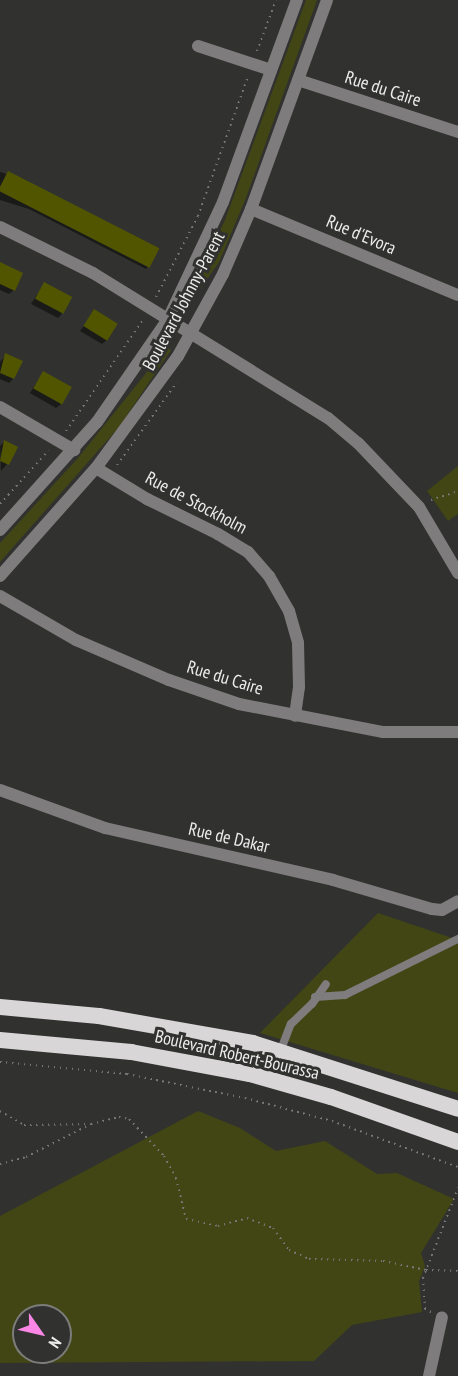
<!DOCTYPE html>
<style>
body{margin:0}
#map{position:relative;width:458px;height:1376px;overflow:hidden;background:#31322f;font-family:"PT Sans Narrow",sans-serif}
div>[style]{position:absolute}
[style*='--x']{left:calc(var(--x)*1px);top:calc(var(--y)*1px);width:calc(var(--w)*1px);rotate:calc(var(--a)*1deg)}
.green>*{inset:0;background:#424614}
.shadow>*{inset:0;background:#0007}
.building>*{inset:0;background:#515500;transform-origin:0 0}
.path>*{height:2px;margin-top:-1px;transform-origin:0;background:repeating-linear-gradient(90deg,#787976 0 1.5px,transparent 0 6px)}
.service>*{height:8px;margin:-4px;padding:0 4px;transform-origin:4px;border-radius:4px;background:#7e7c7d}
.minor>*{height:12px;margin:-6px;padding:0 6px;transform-origin:6px;border-radius:6px;background:#7e7c7d}
.tertiary>*{height:12px;margin:-6px;padding:0 6px;transform-origin:6px;border-radius:6px;background:#7e7c7d}
.trunk>*{height:16px;margin:-8px;padding:0 8px;transform-origin:8px;border-radius:8px;background:#d9d6d8}
span{translate:-50% -50%;white-space:nowrap;text-align:center;line-height:1.15;-webkit-text-stroke:6px #31322f;paint-order:stroke}
.street-label{font-size:18px;color:#ecedeb}
.north{position:absolute;left:12px;top:1304px;width:60px;height:60px;box-sizing:border-box;background:#31322f;border:2px solid #7c7d7a;border-radius:50%;rotate:124deg;font-size:16px;font-weight:700;line-height:24px;text-align:center;color:#ecedeb}
.north::after{content:'';display:block;margin:auto;width:21px;height:27px;background:#fb86e5;clip-path:polygon(50% 0,100% 100%,50% 72%,0 100%)}
</style>
<div id="map">
<div class="green">
<div style="clip-path:polygon(306px 0,317px 0,246px 198px,219px 262px,191px 302px,187px 299px,225px 220px)"></div>
<div style="clip-path:polygon(167px 347px,171px 350px,119px 427px,0 562px,0 543px,78px 458px)"></div>
<div style="clip-path:polygon(458px 466px,458px 514px,448px 521px,427px 491px)"></div>
<div style="clip-path:polygon(378px 913px,458px 940px,458px 1093px,260px 1033px)"></div>
<div style="clip-path:polygon(evenodd,198px 1111px,240px 1128px,276px 1151px,325px 1141px,377px 1174px,397px 1173px,454px 1199px,421px 1253px,425px 1266px,419px 1281px,422px 1312px,352px 1325px,314px 1361px,0 1363px,0 1216px,198px 1111px,24px 1316px,60px 1316px,60px 1352px,24px 1352px,24px 1316px)"></div>
</div>
<div class="shadow">
<div style="clip-path:polygon(0 172px,26px 180px,150px 264px,146px 269px,29px 209px,0 200px)"></div>
<div style="clip-path:polygon(0 263px,14px 290px,9px 294px,0 290px)"></div>
<div style="clip-path:polygon(44px 284px,62px 314px,58px 318px,31px 304px)"></div>
<div style="clip-path:polygon(95px 311px,107px 340px,102px 344px,80px 331px)"></div>
<div style="clip-path:polygon(6px 355px,13px 379px,9px 383px,0 379px,0 362px)"></div>
<div style="clip-path:polygon(43px 373px,61px 404px,56px 408px,30px 393px)"></div>
<div style="clip-path:polygon(4px 442px,7px 464px,1px 471px,0 446px)"></div>
</div>
<div class="building">
<div style="left:8px;top:171px;width:170px;height:22px;rotate:27deg"></div>
<div style="clip-path:polygon(0 262px,23px 273px,15px 291px,0 284px)"></div>
<div style="left:44px;top:282px;width:32px;height:19px;rotate:28deg"></div>
<div style="left:94px;top:309px;width:28px;height:20px;rotate:32deg"></div>
<div style="clip-path:polygon(5px 353px,23px 361px,14px 379px,0 373px)"></div>
<div style="left:43px;top:371px;width:33px;height:20px;rotate:29deg"></div>
<div style="clip-path:polygon(4px 440px,18px 447px,9px 465px,0 461px)"></div>
</div>
<div class="path">
<div style="--x:257;--y:51;--w:54;--a:-69.6"></div>
<div style="--x:156;--y:297;--w:91;--a:-62.6"></div>
<div style="--x:198;--y:216;--w:149;--a:-70.3"></div>
<div style="--x:66;--y:431;--w:135;--a:-55.3"></div>
<div style="--x:117;--y:465;--w:102;--a:-54.1"></div>
<div style="--x:431;--y:500;--w:28;--a:-18"></div>
<div style="--x:0;--y:504;--w:72;--a:-47.8"></div>
<div style="--x:0;--y:1062;--w:128;--a:5.4"></div>
<div style="--x:127;--y:1074;--w:120;--a:11.5"></div>
<div style="--x:245;--y:1098;--w:90;--a:14.8"></div>
<div style="--x:332;--y:1121;--w:134;--a:20.1"></div>
<div style="--x:0;--y:1111;--w:28;--a:30"></div>
<div style="--x:24;--y:1125;--w:65;--a:-0.9"></div>
<div style="--x:0;--y:1164;--w:27;--a:-15"></div>
<div style="--x:26;--y:1157;--w:73;--a:-26.9"></div>
<div style="--x:91;--y:1124;--w:29;--a:-14"></div>
<div style="--x:119;--y:1117;--w:10;--a:11"></div>
<div style="--x:129;--y:1119;--w:51;--a:46.6"></div>
<div style="--x:164;--y:1156;--w:25;--a:61"></div>
<div style="--x:176;--y:1178;--w:42;--a:76.3"></div>
<div style="--x:186;--y:1219;--w:33;--a:12"></div>
<div style="--x:218;--y:1226;--w:30;--a:-15"></div>
<div style="--x:247;--y:1218;--w:28;--a:21"></div>
<div style="--x:273;--y:1228;--w:27;--a:54"></div>
<div style="--x:289;--y:1250;--w:22;--a:24"></div>
<div style="--x:309;--y:1259;--w:74;--a:1.5"></div>
<div style="--x:383;--y:1261;--w:44;--a:11.8"></div>
<div style="--x:426;--y:1270;--w:32;--a:2"></div>
<div style="--x:431;--y:1312;--w:7;--a:-153"></div>
<div style="--x:425;--y:1309;--w:31;--a:-94"></div>
<div style="--x:423;--y:1278;--w:97;--a:-68.7"></div>
</div>
<div class="service">
<div style="--x:315;--y:997;--w:30;--a:-4"></div>
<div style="--x:345;--y:995;--w:126;--a:-26.4"></div>
<div style="--x:280;--y:1052;--w:30;--a:-69"></div>
<div style="--x:291;--y:1024;--w:29;--a:-44"></div>
<div style="--x:312;--y:1004;--w:24;--a:-55"></div>
</div>
<div class="minor">
<div style="--x:198;--y:46;--w:77;--a:18.2"></div>
<div style="--x:298;--y:80;--w:168;--a:18"></div>
<div style="--x:251;--y:209;--w:224;--a:22.6"></div>
<div style="--x:0;--y:227;--w:104;--a:26.3"></div>
<div style="--x:93;--y:273;--w:276;--a:31.7"></div>
<div style="--x:328;--y:418;--w:39;--a:40"></div>
<div style="--x:358;--y:443;--w:88;--a:46.4"></div>
<div style="--x:419;--y:507;--w:77;--a:59.4"></div>
<div style="--x:0;--y:407;--w:86;--a:30.2"></div>
<div style="--x:96;--y:468;--w:60;--a:31.3"></div>
<div style="--x:147;--y:499;--w:79;--a:26.2"></div>
<div style="--x:218;--y:534;--w:35;--a:31"></div>
<div style="--x:248;--y:552;--w:32;--a:49"></div>
<div style="--x:269;--y:576;--w:40;--a:60.3"></div>
<div style="--x:289;--y:611;--w:33;--a:74"></div>
<div style="--x:298;--y:643;--w:44;--a:88.7"></div>
<div style="--x:299;--y:687;--w:29;--a:98"></div>
<div style="--x:0;--y:596;--w:88;--a:30.1"></div>
<div style="--x:76;--y:640;--w:101;--a:23.3"></div>
<div style="--x:169;--y:680;--w:74;--a:18.9"></div>
<div style="--x:239;--y:704;--w:147;--a:11"></div>
<div style="--x:383;--y:732;--w:75;--a:0"></div>
<div style="--x:0;--y:790;--w:112;--a:19.9"></div>
<div style="--x:105;--y:828;--w:234;--a:12.8"></div>
<div style="--x:333;--y:880;--w:103;--a:16.3"></div>
<div style="--x:432;--y:909;--w:10;--a:6"></div>
<div style="--x:442;--y:910;--w:18;--a:-29"></div>
<div style="--x:429;--y:1376;--w:60;--a:-77.6"></div>
</div>
<div class="tertiary">
<div style="--x:0;--y:530;--w:145;--a:-48.1"></div>
<div style="--x:97;--y:422;--w:125;--a:-55.4"></div>
<div style="--x:168;--y:319;--w:129;--a:-64.8"></div>
<div style="--x:223;--y:202;--w:215;--a:-69.9"></div>
<div style="--x:0;--y:576;--w:144;--a:-48.4"></div>
<div style="--x:96;--y:468;--w:139;--a:-53.8"></div>
<div style="--x:178;--y:356;--w:94;--a:-61.2"></div>
<div style="--x:223;--y:274;--w:71;--a:-66.7"></div>
<div style="--x:251;--y:209;--w:222;--a:-70"></div>
</div>
<div class="trunk">
<div style="--x:0;--y:1007;--w:99;--a:5.2"></div>
<div style="--x:99;--y:1016;--w:156;--a:9.9"></div>
<div style="--x:253;--y:1043;--w:215;--a:17.8"></div>
<div style="--x:0;--y:1040;--w:132;--a:5.2"></div>
<div style="--x:131;--y:1052;--w:121;--a:10.5"></div>
<div style="--x:250;--y:1074;--w:84;--a:15.9"></div>
<div style="--x:331;--y:1097;--w:135;--a:19.5"></div>
</div>
<div class="street-label">
<span style="left:383px;top:89px;rotate:18deg">Rue du Caire</span>
<span style="left:361px;top:235px;rotate:23deg">Rue d'Evora</span>
<span style="left:184px;top:301px;rotate:-62deg">Boulevard Johnny-Parent</span>
<span style="left:196px;top:503px;rotate:28deg">Rue de Stockholm</span>
<span style="left:225px;top:678px;rotate:17deg">Rue du Caire</span>
<span style="left:229px;top:838px;rotate:13deg">Rue de Dakar</span>
<span style="left:237px;top:1055px;rotate:13deg">Boulevard Robert-Bourassa</span>
</div>
<div class="north">N</div>
</div>
